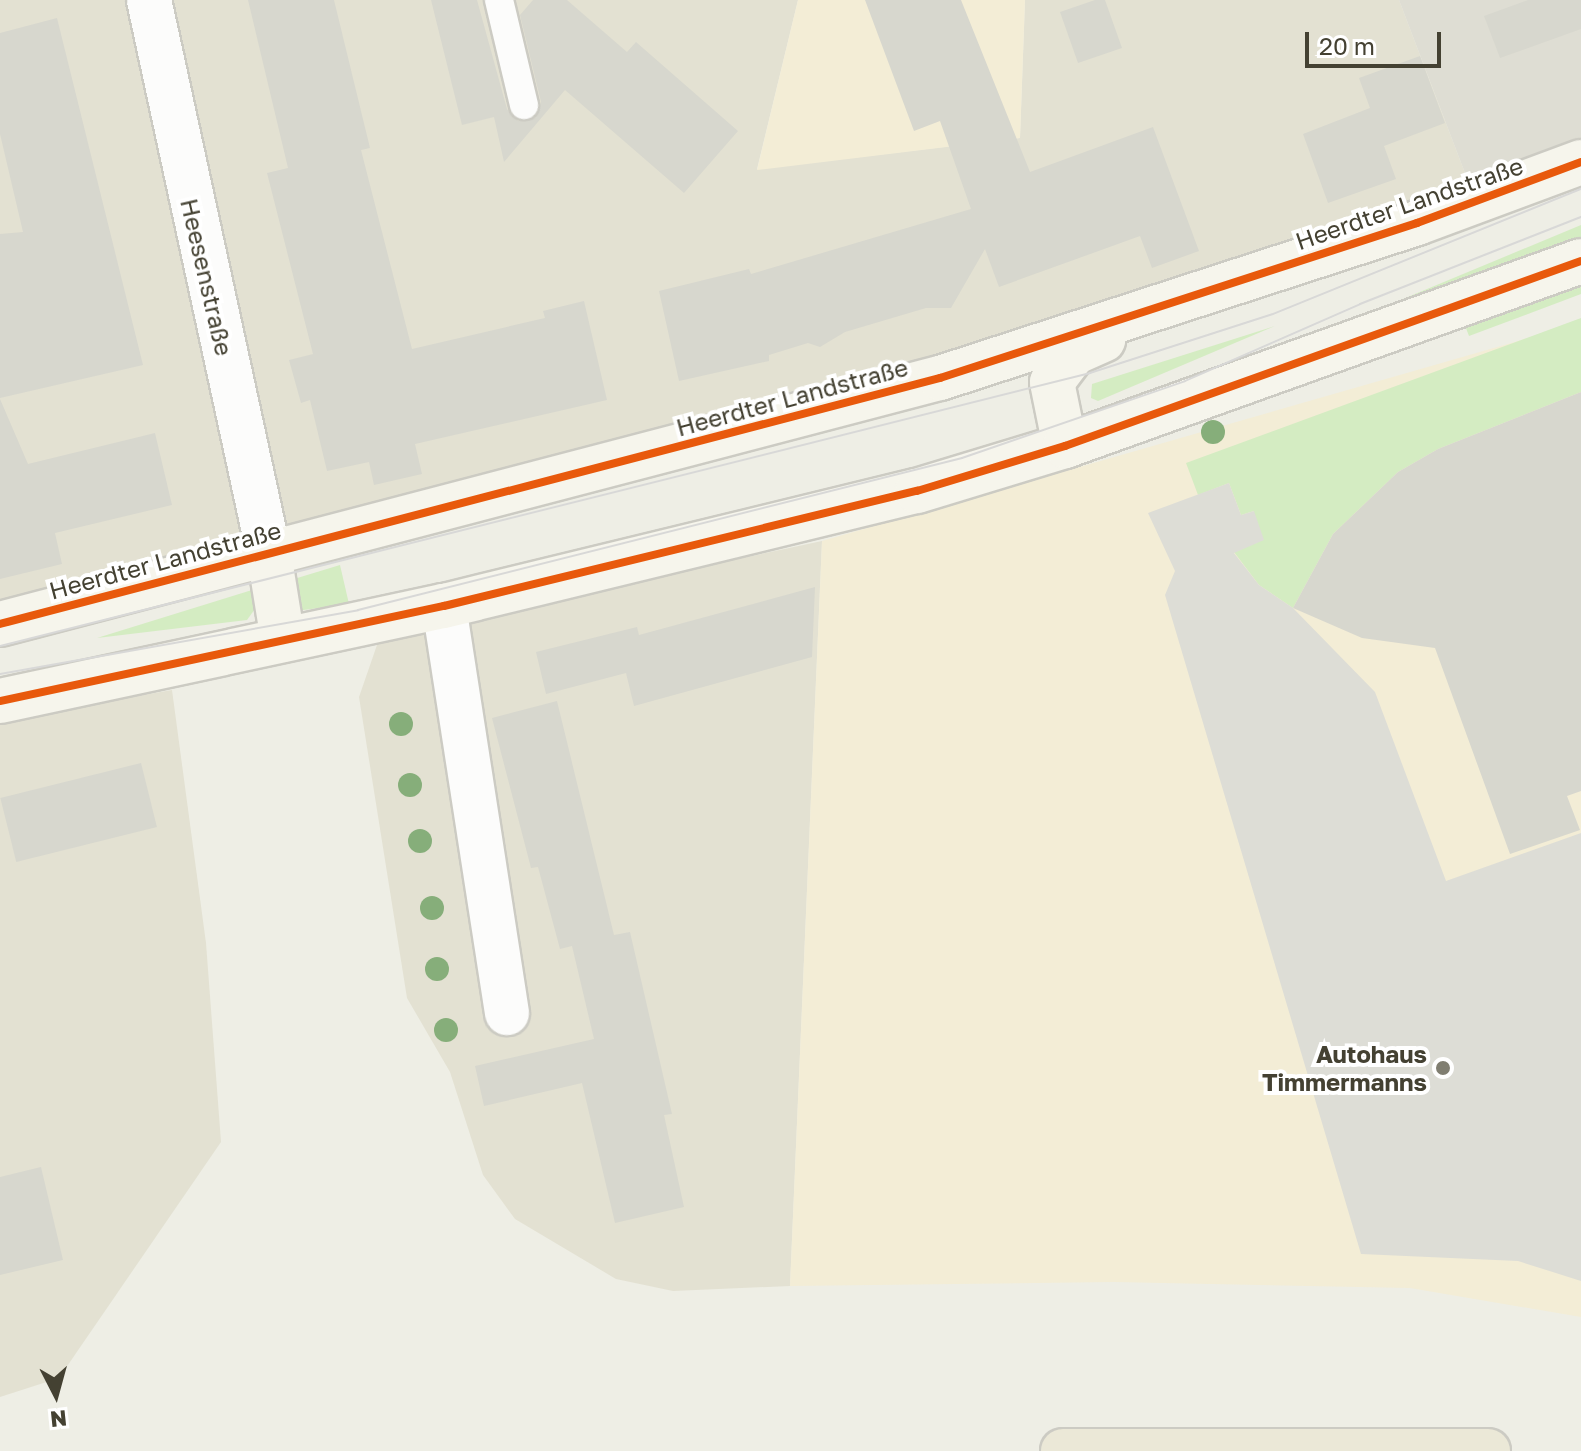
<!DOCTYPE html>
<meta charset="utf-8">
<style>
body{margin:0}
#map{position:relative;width:1581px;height:1451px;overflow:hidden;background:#eeeee5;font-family:"Golos Text",sans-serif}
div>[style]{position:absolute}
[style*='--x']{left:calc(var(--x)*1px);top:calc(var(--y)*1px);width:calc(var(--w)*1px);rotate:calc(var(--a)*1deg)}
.residential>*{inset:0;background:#e3e1d2}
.commercial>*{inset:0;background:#f3edd6}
.industrial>*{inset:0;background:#deddd3}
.green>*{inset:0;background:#d4ecc2}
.parking>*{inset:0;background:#ddddd6}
.building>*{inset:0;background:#d7d7ce;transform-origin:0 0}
.roads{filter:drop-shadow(2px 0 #cccbc3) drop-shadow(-2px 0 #cccbc3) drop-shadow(0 2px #cccbc3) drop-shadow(0 -2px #cccbc3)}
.lane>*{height:28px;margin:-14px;padding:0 14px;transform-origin:14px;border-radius:14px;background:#fcfcfb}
.street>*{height:44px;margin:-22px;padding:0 22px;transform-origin:22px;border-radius:22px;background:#fcfcfb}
.secondary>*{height:44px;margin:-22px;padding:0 22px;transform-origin:22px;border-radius:22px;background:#f6f5ec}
.highway>*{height:44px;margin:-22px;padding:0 22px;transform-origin:22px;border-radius:22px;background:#ebe8d7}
.tram>*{height:2px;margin:-1px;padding:0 1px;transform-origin:1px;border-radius:1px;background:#d8d8d7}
.cycleway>*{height:8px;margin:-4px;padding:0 4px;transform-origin:4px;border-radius:4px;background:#e8590c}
.trees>*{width:24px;height:24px;margin:-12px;border-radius:50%;background:#86ae7a}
.dots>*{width:22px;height:22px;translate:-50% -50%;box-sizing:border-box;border:4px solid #fff;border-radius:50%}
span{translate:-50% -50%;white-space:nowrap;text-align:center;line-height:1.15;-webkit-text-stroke:8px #fff;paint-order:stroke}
.street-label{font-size:24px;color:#444132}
.poi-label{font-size:24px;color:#444132;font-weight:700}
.right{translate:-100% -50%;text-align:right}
.north{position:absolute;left:16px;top:1355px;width:80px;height:80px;-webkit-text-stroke:6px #fff;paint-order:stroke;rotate:174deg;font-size:22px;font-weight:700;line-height:32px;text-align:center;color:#444132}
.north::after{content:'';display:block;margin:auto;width:28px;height:36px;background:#444132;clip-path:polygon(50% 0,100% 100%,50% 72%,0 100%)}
.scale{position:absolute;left:1305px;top:32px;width:136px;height:36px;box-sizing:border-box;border:4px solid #444132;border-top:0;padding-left:10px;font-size:24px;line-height:28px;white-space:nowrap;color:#444132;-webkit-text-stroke:6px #fff;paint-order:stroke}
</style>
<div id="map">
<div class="residential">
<div style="clip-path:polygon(0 0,798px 0,757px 169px,1020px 138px,1025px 0,1399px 0,1468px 181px,1168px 291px,770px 414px,0 601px)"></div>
<div style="clip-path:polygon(822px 541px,790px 1286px,673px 1291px,616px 1279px,515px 1219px,483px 1175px,450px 1072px,407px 998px,359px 697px,377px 645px,527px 604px)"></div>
<div style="clip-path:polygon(172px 690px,206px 943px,221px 1142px,59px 1378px,0 1397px,0 720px)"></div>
</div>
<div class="commercial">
<div style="clip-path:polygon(798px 0,1025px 0,1020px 138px,757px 170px)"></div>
<div style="clip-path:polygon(1581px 323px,1581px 1317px,1410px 1288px,1114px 1282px,790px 1286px,822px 541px)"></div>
</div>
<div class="industrial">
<div style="clip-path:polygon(1399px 0,1581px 0,1581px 139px,1468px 181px)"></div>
</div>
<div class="green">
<div style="clip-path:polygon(1581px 225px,1581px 238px,1328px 335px,1326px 331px)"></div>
<div style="clip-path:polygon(1581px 286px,1581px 294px,1469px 336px,1464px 323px)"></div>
<div style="clip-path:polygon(1581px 318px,1581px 392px,1438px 449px,1398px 472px,1333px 534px,1293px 608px,1259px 585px,1234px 552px,1254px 511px,1241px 515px,1229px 483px,1198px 495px,1186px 463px)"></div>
<div style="clip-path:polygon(1275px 326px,1098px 401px,1091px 398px,1092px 384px)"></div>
<div style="clip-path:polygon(340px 565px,349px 604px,296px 611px,294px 579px)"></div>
<div style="clip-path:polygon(252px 590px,260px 602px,247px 620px,97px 638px)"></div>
</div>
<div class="parking">
<div style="clip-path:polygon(1229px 483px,1241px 515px,1254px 511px,1264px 540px,1234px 553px,1259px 585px,1293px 608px,1375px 692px,1446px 881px,1581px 833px,1581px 1281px,1518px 1261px,1361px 1254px,1165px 595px,1175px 571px,1148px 513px)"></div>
</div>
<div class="building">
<div style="clip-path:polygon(248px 0,334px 0,370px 148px,361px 150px,412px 349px,545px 318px,543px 311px,584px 301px,607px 400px,415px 444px,422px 474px,374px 485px,369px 462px,327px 471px,310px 400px,301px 403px,289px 360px,313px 354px,267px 173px,288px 168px)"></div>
<div style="clip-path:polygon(431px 0,477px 0,507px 109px,518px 121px,535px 118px,541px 102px,520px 15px,533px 0,567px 0,627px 52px,636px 42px,738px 131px,684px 193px,565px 90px,504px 162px,494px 117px,462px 125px)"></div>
<div style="clip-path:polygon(865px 0,961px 0,1030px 172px,1153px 127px,1199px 251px,1152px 268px,1140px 236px,999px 287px,985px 249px,951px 308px,926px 308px,845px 332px,820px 347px,808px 343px,769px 355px,769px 361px,679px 381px,659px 291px,749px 269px,751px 274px,971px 209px,940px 121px,914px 131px)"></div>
<div style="clip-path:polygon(1095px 0,1105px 0,1122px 48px,1078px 63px,1060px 12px)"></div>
<div style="clip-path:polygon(1528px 0,1581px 0,1581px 29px,1500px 58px,1484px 16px)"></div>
<div style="clip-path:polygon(57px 18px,143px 365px,0 398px,0 234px,23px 232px,0 134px,0 33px)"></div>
<div style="clip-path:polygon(1420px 56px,1445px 123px,1384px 146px,1396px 179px,1328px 203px,1303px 134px,1370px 108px,1359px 78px)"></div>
<div style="clip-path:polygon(1581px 392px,1581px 791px,1567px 796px,1580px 830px,1510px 854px,1435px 648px,1362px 638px,1293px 608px,1333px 534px,1398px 472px,1438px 449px)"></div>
<div style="clip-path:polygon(0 399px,28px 464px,155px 433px,172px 505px,55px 533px,62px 564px,0 579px)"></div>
<div style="clip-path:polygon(815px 587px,812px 657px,634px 706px,626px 673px,546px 694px,536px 652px,637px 627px,639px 635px)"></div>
<div style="clip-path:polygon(557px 701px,614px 935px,630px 932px,672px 1114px,664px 1115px,684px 1207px,615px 1223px,582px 1083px,484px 1106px,475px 1066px,594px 1039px,572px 946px,560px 949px,538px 867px,531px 868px,492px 718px)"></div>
<div style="left:141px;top:763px;width:66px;height:145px;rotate:76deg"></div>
<div style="clip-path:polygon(41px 1167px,63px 1260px,0 1275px,0 1177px)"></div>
</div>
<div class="roads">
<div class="lane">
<div style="--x:499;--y:0;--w:108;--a:76.6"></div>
</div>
<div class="street">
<div style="--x:149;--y:0;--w:567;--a:77.78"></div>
<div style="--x:444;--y:606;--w:412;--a:81.2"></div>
</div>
<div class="secondary">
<div style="--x:1065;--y:446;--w:65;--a:-101.5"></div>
<div style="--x:1052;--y:382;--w:36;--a:-53"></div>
<div style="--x:1074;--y:353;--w:32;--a:-24"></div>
<div style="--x:269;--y:554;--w:87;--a:80.8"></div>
<div style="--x:0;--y:624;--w:972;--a:-14.67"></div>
<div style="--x:940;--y:378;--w:502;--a:-18"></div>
<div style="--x:1417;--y:223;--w:175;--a:-20.4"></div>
<div style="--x:0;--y:701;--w:454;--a:-12.1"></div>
<div style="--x:444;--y:606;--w:487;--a:-13.7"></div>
<div style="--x:917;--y:491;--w:155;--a:-16.9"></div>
<div style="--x:1065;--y:446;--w:548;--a:-19.72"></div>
</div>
<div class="highway">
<div style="--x:1063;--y:1451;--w:425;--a:0"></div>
</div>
</div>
<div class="tram">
<div style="--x:0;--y:646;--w:1124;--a:-14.06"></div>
<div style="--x:1090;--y:373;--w:192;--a:-17.9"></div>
<div style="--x:1273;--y:314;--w:332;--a:-22.1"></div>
<div style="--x:0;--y:674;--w:364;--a:-10.1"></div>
<div style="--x:358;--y:610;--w:623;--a:-14.13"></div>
<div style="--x:962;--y:458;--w:236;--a:-19"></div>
<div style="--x:1185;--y:381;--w:191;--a:-23.7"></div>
<div style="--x:1360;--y:304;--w:238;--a:-21.5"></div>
</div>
<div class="cycleway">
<div style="--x:0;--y:624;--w:972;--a:-14.67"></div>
<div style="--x:940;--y:378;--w:502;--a:-18"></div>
<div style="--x:1417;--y:223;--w:175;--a:-20.4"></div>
<div style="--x:0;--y:701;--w:454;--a:-12.1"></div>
<div style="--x:444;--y:606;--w:487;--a:-13.7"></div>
<div style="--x:917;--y:491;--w:155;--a:-16.9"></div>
<div style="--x:1065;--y:446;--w:548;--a:-19.72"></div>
</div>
<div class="trees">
<div style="left:1213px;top:432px"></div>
<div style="left:401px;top:724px"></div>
<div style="left:410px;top:785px"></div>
<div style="left:420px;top:841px"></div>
<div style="left:432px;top:908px"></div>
<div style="left:437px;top:969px"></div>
<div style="left:446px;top:1030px"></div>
</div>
<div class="dots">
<div style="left:1443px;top:1068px;background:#807e71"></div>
</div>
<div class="street-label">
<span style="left:1409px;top:203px;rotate:-19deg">Heerdter Landstraße</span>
<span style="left:207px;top:277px;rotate:77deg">Heesenstraße</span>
<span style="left:792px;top:397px;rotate:-15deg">Heerdter Landstraße</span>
<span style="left:165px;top:560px;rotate:-15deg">Heerdter Landstraße</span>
</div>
<div class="poi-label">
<span class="right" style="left:1427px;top:1068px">Autohaus<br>Timmermanns</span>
</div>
<div class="north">N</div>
<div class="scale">20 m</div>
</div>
